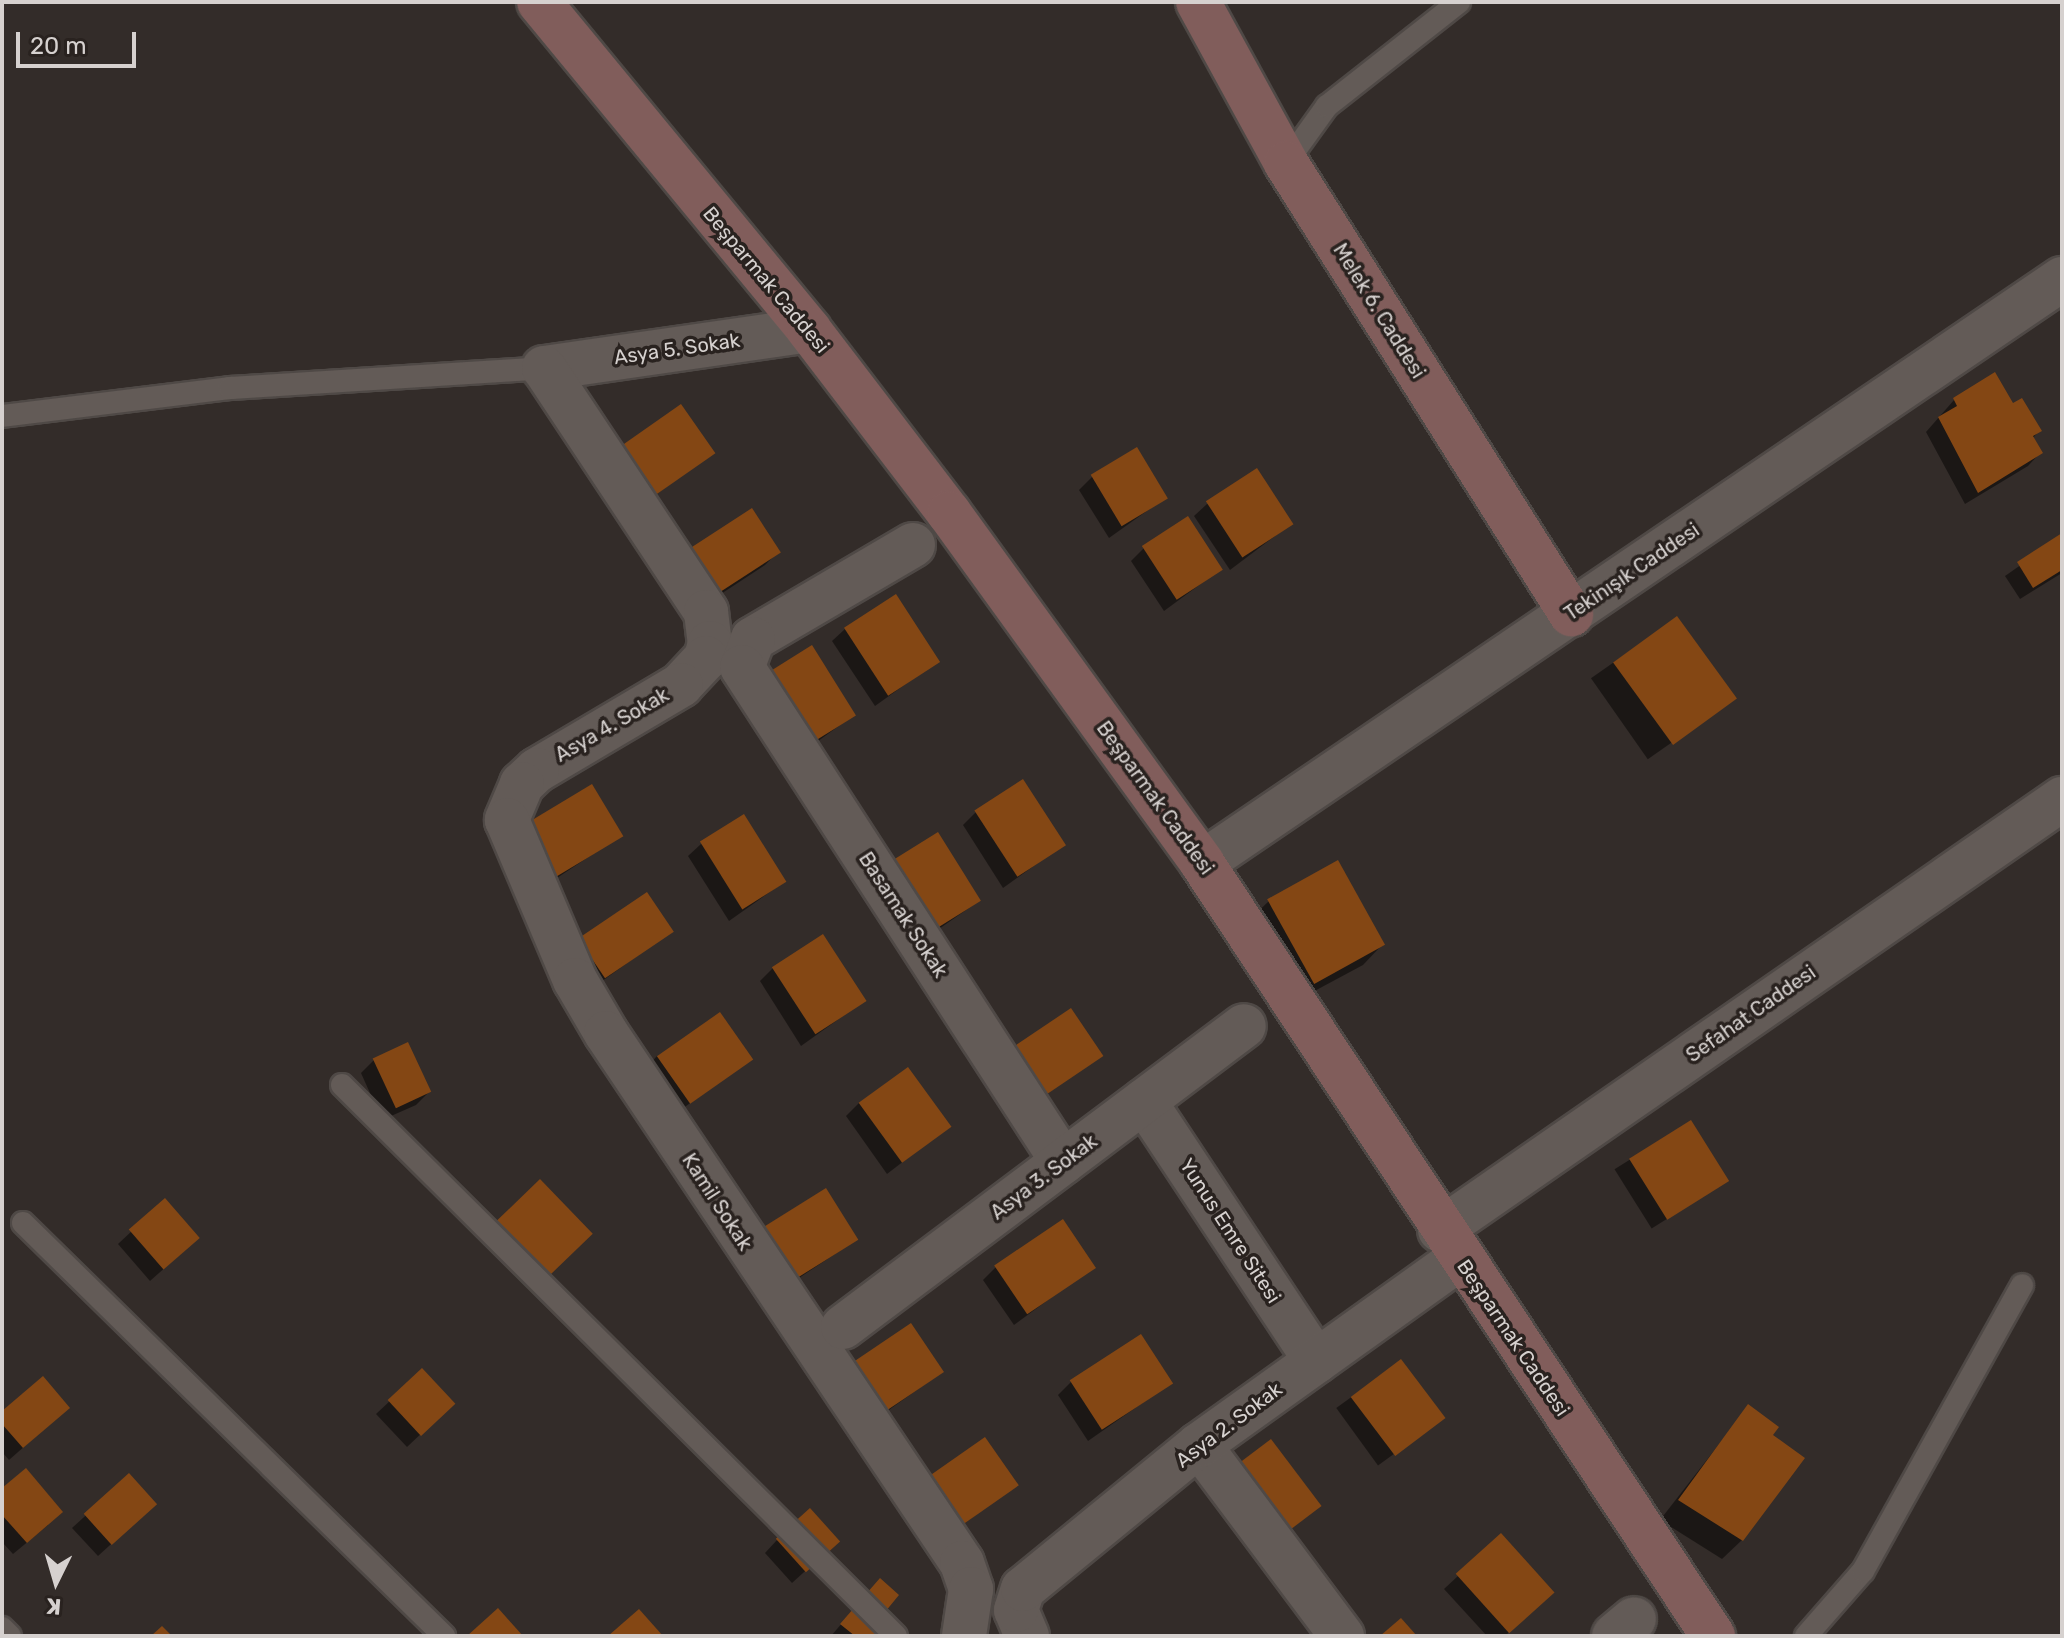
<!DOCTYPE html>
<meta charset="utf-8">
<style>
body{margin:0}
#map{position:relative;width:2064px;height:1638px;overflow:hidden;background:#332c29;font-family:Rubik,sans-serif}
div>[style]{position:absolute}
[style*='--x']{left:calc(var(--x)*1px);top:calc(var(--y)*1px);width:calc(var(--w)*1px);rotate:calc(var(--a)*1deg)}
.shadow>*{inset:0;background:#0007;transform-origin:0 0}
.building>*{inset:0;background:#844714;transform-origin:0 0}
.roads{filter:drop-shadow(2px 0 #4f4946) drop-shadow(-2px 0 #4f4946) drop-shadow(0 2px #4f4946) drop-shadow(0 -2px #4f4946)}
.lane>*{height:22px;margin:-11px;padding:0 11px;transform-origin:11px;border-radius:11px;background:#635b57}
.street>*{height:44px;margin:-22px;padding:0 22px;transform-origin:22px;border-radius:22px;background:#635b57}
.secondary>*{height:44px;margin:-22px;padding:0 22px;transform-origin:22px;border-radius:22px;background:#815d5b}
span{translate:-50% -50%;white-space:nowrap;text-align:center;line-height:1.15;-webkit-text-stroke:7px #29221f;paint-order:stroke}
.street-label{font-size:20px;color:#d6d1cf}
.frame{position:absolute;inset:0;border:4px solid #d6d1cf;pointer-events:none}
.north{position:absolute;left:16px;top:1542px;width:80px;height:80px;-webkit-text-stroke:6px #29221f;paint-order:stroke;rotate:185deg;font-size:22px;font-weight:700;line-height:32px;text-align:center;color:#d6d1cf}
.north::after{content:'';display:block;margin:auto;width:28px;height:36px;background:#d6d1cf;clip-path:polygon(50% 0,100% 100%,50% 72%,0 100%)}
.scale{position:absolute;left:16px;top:32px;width:120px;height:36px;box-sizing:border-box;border:4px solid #d6d1cf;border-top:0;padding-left:10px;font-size:24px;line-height:28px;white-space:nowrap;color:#d6d1cf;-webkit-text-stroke:6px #29221f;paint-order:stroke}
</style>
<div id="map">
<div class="shadow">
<div style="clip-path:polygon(1954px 400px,2013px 406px,2039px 431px,2032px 439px,2040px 453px,2028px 466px,1965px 504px,1926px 432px)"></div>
<div style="clip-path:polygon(712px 453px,635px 510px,603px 464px)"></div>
<div style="clip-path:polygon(1092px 477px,1165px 498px,1109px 538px,1079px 490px)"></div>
<div style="clip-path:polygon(1207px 504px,1291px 524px,1230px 570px,1194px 516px)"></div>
<div style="clip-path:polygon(2062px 536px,2062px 573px,2020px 599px,2005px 576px)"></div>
<div style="clip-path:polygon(1144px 548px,1221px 569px,1164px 611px,1131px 561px)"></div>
<div style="clip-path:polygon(778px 552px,765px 565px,698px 609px,683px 554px)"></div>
<div style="left:1677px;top:618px;width:99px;height:105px;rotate:55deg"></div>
<div style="clip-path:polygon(845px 629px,938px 661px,875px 706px,832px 641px)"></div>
<div style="clip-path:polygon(773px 672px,854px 715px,803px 752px,760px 685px)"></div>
<div style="clip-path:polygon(976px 812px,1063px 845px,1003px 888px,963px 825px)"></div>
<div style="clip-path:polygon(620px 836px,542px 888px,513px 838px)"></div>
<div style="clip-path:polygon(701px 844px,784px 882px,729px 921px,688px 856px)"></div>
<div style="clip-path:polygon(887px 866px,979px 901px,916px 945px)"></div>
<div style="clip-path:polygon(1269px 901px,1382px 945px,1363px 965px,1294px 1002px,1249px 920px)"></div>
<div style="clip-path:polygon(672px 931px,591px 989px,567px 952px)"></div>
<div style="clip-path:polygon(773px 968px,864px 1001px,801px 1046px,760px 981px)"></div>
<div style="clip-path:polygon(657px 1056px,750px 1060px,675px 1114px,645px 1069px)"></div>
<div style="clip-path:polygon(1100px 1056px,1025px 1109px,995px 1063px)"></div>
<div style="clip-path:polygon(374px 1060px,429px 1092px,416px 1105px,382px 1120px,361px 1073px)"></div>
<div style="clip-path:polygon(859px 1103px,948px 1127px,887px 1174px,846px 1116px)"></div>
<div style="left:1690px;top:1122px;width:70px;height:89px;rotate:58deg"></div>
<div style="left:540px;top:1182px;width:71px;height:82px;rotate:46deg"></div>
<div style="clip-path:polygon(165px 1200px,185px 1250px,150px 1281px,118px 1244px)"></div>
<div style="clip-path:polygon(856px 1240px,775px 1294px,745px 1246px)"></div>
<div style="clip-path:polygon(996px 1267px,1093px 1267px,1014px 1325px,983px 1280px)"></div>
<div style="left:1401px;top:1361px;width:71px;height:80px;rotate:54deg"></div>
<div style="clip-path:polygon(422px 1371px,440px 1416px,407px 1447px,376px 1414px)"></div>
<div style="clip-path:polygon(942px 1372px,865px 1427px,834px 1381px)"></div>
<div style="clip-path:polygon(1071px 1382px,1171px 1383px,1088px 1441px,1058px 1395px)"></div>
<div style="clip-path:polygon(1748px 1407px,1771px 1435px,1742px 1540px,1722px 1559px,1660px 1520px)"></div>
<div style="clip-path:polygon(68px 1408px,9px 1460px,2px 1452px,2px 1414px)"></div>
<div style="clip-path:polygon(129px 1476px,142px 1516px,98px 1556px,72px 1528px)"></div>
<div style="clip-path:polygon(1016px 1484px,939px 1543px,907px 1498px)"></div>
<div style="clip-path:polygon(2px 1491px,48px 1525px,13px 1554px,2px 1542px)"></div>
<div style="clip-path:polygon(1501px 1536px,1539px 1605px,1505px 1636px,1487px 1636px,1444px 1589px)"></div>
<div style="clip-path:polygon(777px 1540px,825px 1553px,792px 1583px,765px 1553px)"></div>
<div style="clip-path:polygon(867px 1594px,882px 1612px,887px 1636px,831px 1636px)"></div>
</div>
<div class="building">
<div style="clip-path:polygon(1995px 372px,2013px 403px,2022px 398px,2042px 431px,2033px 436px,2043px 453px,1978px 493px,1938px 417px,1957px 406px,1953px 398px)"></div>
<div style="left:681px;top:404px;width:60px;height:81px;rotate:55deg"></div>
<div style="left:1137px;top:447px;width:60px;height:54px;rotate:59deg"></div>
<div style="left:1257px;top:468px;width:67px;height:61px;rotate:57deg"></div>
<div style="left:752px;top:508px;width:53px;height:83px;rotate:57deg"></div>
<div style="left:1188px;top:516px;width:64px;height:55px;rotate:57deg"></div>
<div style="clip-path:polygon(2062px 533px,2062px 570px,2033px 588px,2017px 562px)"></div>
<div style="left:896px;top:594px;width:81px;height:62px;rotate:57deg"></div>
<div style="left:1677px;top:616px;width:102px;height:79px;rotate:54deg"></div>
<div style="left:812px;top:645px;width:83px;height:47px;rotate:58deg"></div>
<div style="left:1023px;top:779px;width:79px;height:58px;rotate:57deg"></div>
<div style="left:592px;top:784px;width:61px;height:79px;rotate:59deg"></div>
<div style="left:744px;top:814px;width:80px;height:52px;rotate:58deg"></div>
<div style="left:938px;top:832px;width:81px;height:61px;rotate:58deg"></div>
<div style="left:1338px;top:860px;width:97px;height:81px;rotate:61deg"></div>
<div style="left:647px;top:892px;width:48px;height:83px;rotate:56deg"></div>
<div style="left:823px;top:934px;width:80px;height:61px;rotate:57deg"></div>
<div style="left:1071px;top:1008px;width:58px;height:75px;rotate:56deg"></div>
<div style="left:720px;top:1012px;width:58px;height:77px;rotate:55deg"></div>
<div style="left:408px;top:1042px;width:55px;height:39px;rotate:65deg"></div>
<div style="left:908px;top:1067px;width:74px;height:61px;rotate:54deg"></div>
<div style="left:1691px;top:1120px;width:72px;height:73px;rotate:58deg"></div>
<div style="left:540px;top:1179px;width:76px;height:66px;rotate:46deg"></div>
<div style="left:826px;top:1188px;width:61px;height:83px;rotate:58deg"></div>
<div style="left:165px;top:1198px;width:53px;height:48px;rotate:49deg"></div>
<div style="left:1063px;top:1219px;width:59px;height:83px;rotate:56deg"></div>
<div style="left:911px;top:1323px;width:59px;height:79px;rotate:56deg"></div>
<div style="left:1141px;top:1334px;width:59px;height:85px;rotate:57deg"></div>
<div style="left:1401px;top:1359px;width:74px;height:63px;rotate:53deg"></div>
<div style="left:422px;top:1368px;width:49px;height:47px;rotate:47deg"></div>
<div style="clip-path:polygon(43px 1376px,70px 1408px,23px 1448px,2px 1424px,2px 1411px)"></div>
<div style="clip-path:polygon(1748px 1404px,1779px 1427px,1773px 1435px,1805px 1458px,1743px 1541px,1678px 1500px)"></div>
<div style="left:985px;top:1437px;width:59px;height:82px;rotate:55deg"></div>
<div style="left:1271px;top:1439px;width:84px;height:51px;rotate:53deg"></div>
<div style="clip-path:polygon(26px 1468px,63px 1512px,27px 1543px,2px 1515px,2px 1488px)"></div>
<div style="left:129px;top:1473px;width:42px;height:61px;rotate:48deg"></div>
<div style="left:810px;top:1508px;width:45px;height:46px;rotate:48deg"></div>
<div style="left:1501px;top:1533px;width:80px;height:61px;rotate:48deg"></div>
<div style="clip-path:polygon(880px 1578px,899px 1595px,885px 1612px,890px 1636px,855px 1636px,840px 1624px)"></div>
<div style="clip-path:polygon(498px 1608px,523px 1636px,467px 1636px)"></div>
<div style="clip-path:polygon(639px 1609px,663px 1636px,608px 1636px)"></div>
<div style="clip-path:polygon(1401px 1618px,1417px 1636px,1380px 1636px)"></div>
<div style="clip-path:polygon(162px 1626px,172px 1636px,151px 1636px)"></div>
</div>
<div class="roads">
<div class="lane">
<div style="--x:1286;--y:163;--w:70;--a:-54.3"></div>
<div style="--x:1327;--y:106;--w:168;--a:-38.2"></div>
<div style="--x:2;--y:416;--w:230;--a:-7"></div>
<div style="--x:230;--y:388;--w:315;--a:-3.6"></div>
<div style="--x:342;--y:1085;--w:781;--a:44.84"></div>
<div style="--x:23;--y:1223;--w:590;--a:44.45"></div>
<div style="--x:2;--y:1628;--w:11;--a:45"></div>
<div style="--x:1806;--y:1636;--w:86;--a:-48.8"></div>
<div style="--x:1863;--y:1571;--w:327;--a:-60.9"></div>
</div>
<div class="street">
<div style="--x:809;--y:330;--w:268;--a:171.8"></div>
<div style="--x:544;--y:368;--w:293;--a:56.4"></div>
<div style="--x:706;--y:612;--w:31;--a:83"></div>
<div style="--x:710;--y:643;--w:16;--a:105"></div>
<div style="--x:706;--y:658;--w:37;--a:133"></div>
<div style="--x:681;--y:685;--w:167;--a:149.4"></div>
<div style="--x:537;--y:770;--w:21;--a:137"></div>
<div style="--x:522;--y:784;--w:39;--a:113"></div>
<div style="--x:507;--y:820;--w:174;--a:67"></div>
<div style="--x:575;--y:980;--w:61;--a:59.7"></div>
<div style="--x:606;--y:1033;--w:638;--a:56.11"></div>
<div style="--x:962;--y:1563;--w:28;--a:71"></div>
<div style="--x:971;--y:1589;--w:48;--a:98.5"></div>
<div style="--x:913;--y:545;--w:186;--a:149.6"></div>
<div style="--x:753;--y:639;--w:30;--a:111"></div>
<div style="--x:742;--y:667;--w:590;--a:57.04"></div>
<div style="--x:1202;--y:863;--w:1040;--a:-34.18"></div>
<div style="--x:1144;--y:1101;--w:312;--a:56.5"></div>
<div style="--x:1440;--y:1230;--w:757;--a:-34.72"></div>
<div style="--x:843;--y:1327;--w:501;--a:-36.89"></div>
<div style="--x:1199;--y:1445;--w:239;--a:53.2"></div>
<div style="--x:1027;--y:1636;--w:28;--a:-113"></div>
<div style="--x:1016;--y:1610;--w:22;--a:-72"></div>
<div style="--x:1023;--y:1589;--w:227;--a:-39.3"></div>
<div style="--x:1199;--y:1445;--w:320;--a:-35.6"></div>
<div style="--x:1614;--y:1636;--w:26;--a:-40"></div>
</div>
<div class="secondary">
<div style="--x:539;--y:2;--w:425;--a:50.5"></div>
<div style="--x:809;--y:330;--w:230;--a:52.6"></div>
<div style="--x:949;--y:513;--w:432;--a:54.1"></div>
<div style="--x:1202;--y:863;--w:927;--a:56.53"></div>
<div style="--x:1198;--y:2;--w:183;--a:61.3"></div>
<div style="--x:1286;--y:163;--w:534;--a:57.71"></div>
</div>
</div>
<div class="street-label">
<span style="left:766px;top:280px;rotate:50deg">Beşparmak Caddesi</span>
<span style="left:1379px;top:311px;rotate:58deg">Melek 6. Caddesi</span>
<span style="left:677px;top:349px;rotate:-8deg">Asya 5. Sokak</span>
<span style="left:1632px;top:572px;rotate:-34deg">Tekinışık Caddesi</span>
<span style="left:612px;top:725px;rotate:-30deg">Asya 4. Sokak</span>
<span style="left:1155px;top:798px;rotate:54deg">Beşparmak Caddesi</span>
<span style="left:903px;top:915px;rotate:57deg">Basamak Sokak</span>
<span style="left:1751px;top:1014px;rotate:-35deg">Sefahat Caddesi</span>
<span style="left:1044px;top:1177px;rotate:-37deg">Asya 3. Sokak</span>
<span style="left:717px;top:1202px;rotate:57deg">Kamil Sokak</span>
<span style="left:1230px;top:1231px;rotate:57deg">Yunus Emre Sitesi</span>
<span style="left:1513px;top:1338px;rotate:56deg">Beşparmak Caddesi</span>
<span style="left:1229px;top:1425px;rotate:-37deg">Asya 2. Sokak</span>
</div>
<div class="frame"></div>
<div class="north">K</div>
<div class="scale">20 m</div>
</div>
